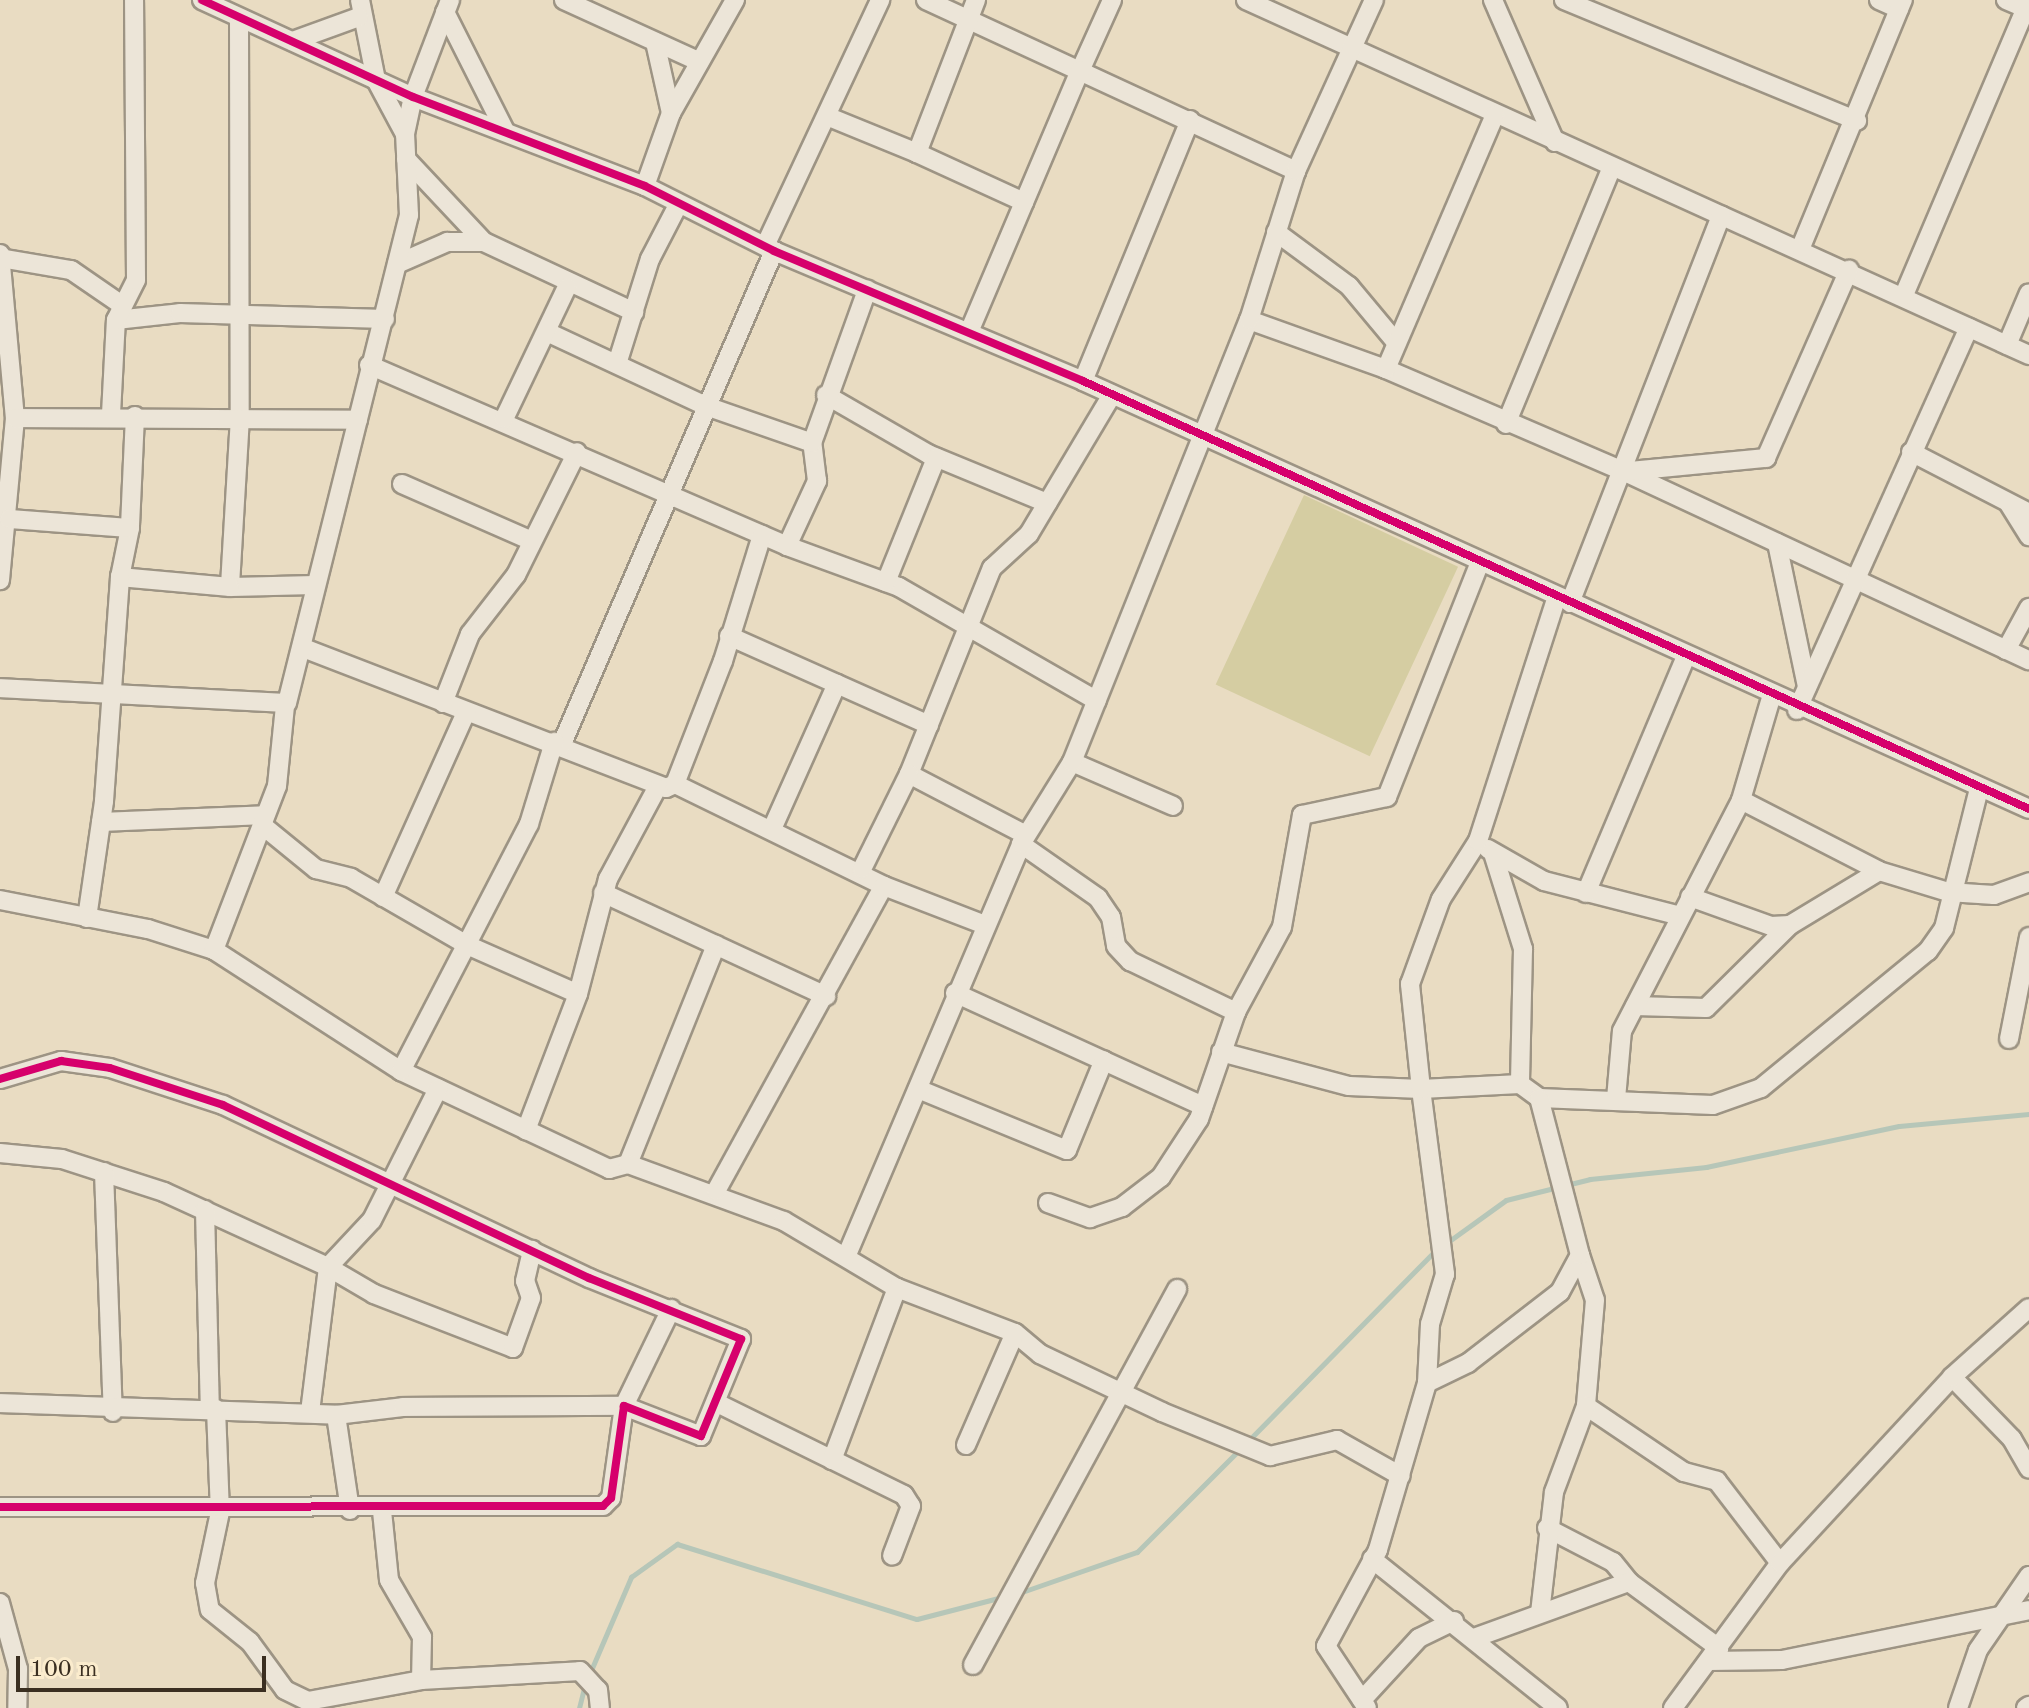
<!DOCTYPE html>
<style>
body{margin:0}
#map{position:relative;width:2029px;height:1708px;overflow:hidden;background:#e9dcc2;font-family:"Old Standard TT",serif}
div>[style]{position:absolute}
[style*='--x']{left:calc(var(--x)*1px);top:calc(var(--y)*1px);width:calc(var(--w)*1px);rotate:calc(var(--a)*1deg)}
.green>*{inset:0;background:#d5cda2;transform-origin:0 0}
.stream>*{height:5px;margin:-2.5px;padding:0 2.5px;transform-origin:2.5px;border-radius:2.5px;background:#b6c6b8}
.roads{filter:drop-shadow(2px 0 #9d9484) drop-shadow(-2px 0 #9d9484) drop-shadow(0 2px #9d9484) drop-shadow(0 -2px #9d9484)}
.minor>*{height:18px;margin:-9px;padding:0 9px;transform-origin:9px;border-radius:9px;background:#ece5d8}
.cycleway>*{height:8px;margin:-4px;padding:0 4px;transform-origin:4px;border-radius:4px;background:#d6006c}
span{translate:-50% -50%;white-space:nowrap;text-align:center;line-height:1.15;-webkit-text-stroke:8px #fbeccd;paint-order:stroke}
.scale{position:absolute;left:16px;top:1656px;width:250px;height:36px;box-sizing:border-box;border:4px solid #3b2f21;border-top:0;padding-left:10px;font-size:24px;line-height:28px;white-space:nowrap;color:#3b2f21;-webkit-text-stroke:6px #fbeccd;paint-order:stroke}
</style>
<div id="map">
<div class="green">
<div style="left:1304px;top:495px;width:170px;height:209px;rotate:25deg"></div>
</div>
<div class="stream">
<div style="--x:1445;--y:1244;--w:75;--a:-35.8"></div>
<div style="--x:1506;--y:1200;--w:87;--a:-14"></div>
<div style="--x:1590;--y:1179;--w:117;--a:-5.9"></div>
<div style="--x:1706;--y:1167;--w:197;--a:-12"></div>
<div style="--x:1899;--y:1126;--w:131;--a:-5.3"></div>
<div style="--x:1247;--y:1442;--w:269;--a:-45.5"></div>
<div style="--x:1019;--y:1593;--w:125;--a:-19.2"></div>
<div style="--x:1137;--y:1552;--w:146;--a:-45"></div>
<div style="--x:589;--y:1675;--w:107;--a:-66.8"></div>
<div style="--x:631;--y:1577;--w:57;--a:-35.7"></div>
<div style="--x:677;--y:1544;--w:251;--a:17.4"></div>
<div style="--x:917;--y:1619;--w:88;--a:-14.5"></div>
<div style="--x:579;--y:1708;--w:25;--a:-76"></div>
</div>
<div class="roads">
<div class="minor">
<div style="--x:202;--y:0;--w:232;--a:24.7"></div>
<div style="--x:413;--y:97;--w:248;--a:21"></div>
<div style="--x:645;--y:186;--w:144;--a:26.7"></div>
<div style="--x:774;--y:251;--w:335;--a:22.8"></div>
<div style="--x:1083;--y:381;--w:1038;--a:24.34"></div>
<div style="--x:360;--y:0;--w:82;--a:78.7"></div>
<div style="--x:376;--y:80;--w:61;--a:61.8"></div>
<div style="--x:564;--y:0;--w:149;--a:24.5"></div>
<div style="--x:926;--y:0;--w:408;--a:24.8"></div>
<div style="--x:976;--y:0;--w:164;--a:111.1"></div>
<div style="--x:917;--y:153;--w:118;--a:24.6"></div>
<div style="--x:1246;--y:0;--w:860;--a:24.39"></div>
<div style="--x:1493;--y:0;--w:155;--a:66.4"></div>
<div style="--x:1564;--y:0;--w:317;--a:22.4"></div>
<div style="--x:1879;--y:0;--w:22;--a:24"></div>
<div style="--x:2006;--y:0;--w:21;--a:23"></div>
<div style="--x:445;--y:12;--w:133;--a:63.2"></div>
<div style="--x:239;--y:18;--w:399;--a:89.9"></div>
<div style="--x:240;--y:417;--w:170;--a:93.4"></div>
<div style="--x:230;--y:587;--w:86;--a:-1.3"></div>
<div style="--x:293;--y:41;--w:70;--a:-20"></div>
<div style="--x:655;--y:42;--w:73;--a:77.3"></div>
<div style="--x:1080;--y:71;--w:78;--a:-65.7"></div>
<div style="--x:829;--y:117;--w:95;--a:22.2"></div>
<div style="--x:406;--y:159;--w:114;--a:46.8"></div>
<div style="--x:484;--y:242;--w:166;--a:25"></div>
<div style="--x:645;--y:186;--w:77;--a:-70.4"></div>
<div style="--x:671;--y:113;--w:130;--a:-60.5"></div>
<div style="--x:1276;--y:232;--w:91;--a:36.5"></div>
<div style="--x:1349;--y:286;--w:72;--a:50.1"></div>
<div style="--x:765;--y:246;--w:272;--a:-64.9"></div>
<div style="--x:1801;--y:247;--w:267;--a:-67.6"></div>
<div style="--x:0;--y:254;--w:165;--a:84.8"></div>
<div style="--x:15;--y:418;--w:163;--a:95.3"></div>
<div style="--x:0;--y:258;--w:72;--a:9.6"></div>
<div style="--x:71;--y:270;--w:58;--a:34.5"></div>
<div style="--x:397;--y:264;--w:55;--a:-23.7"></div>
<div style="--x:447;--y:242;--w:37;--a:0"></div>
<div style="--x:1904;--y:295;--w:320;--a:-67"></div>
<div style="--x:116;--y:320;--w:64;--a:-6.2"></div>
<div style="--x:180;--y:313;--w:205;--a:1.7"></div>
<div style="--x:1249;--y:320;--w:145;--a:19.7"></div>
<div style="--x:1386;--y:369;--w:258;--a:23.3"></div>
<div style="--x:1623;--y:471;--w:448;--a:25"></div>
<div style="--x:547;--y:332;--w:175;--a:25"></div>
<div style="--x:706;--y:406;--w:112;--a:19.2"></div>
<div style="--x:969;--y:332;--w:284;--a:-67"></div>
<div style="--x:2007;--y:345;--w:56;--a:-67.1"></div>
<div style="--x:617;--y:364;--w:110;--a:-72.6"></div>
<div style="--x:650;--y:259;--w:61;--a:-62.6"></div>
<div style="--x:369;--y:365;--w:456;--a:23.4"></div>
<div style="--x:787;--y:546;--w:119;--a:20.1"></div>
<div style="--x:899;--y:587;--w:228;--a:29.9"></div>
<div style="--x:1386;--y:369;--w:276;--a:-66.8"></div>
<div style="--x:1083;--y:381;--w:282;--a:-67.7"></div>
<div style="--x:826;--y:395;--w:118;--a:30"></div>
<div style="--x:928;--y:454;--w:129;--a:22.4"></div>
<div style="--x:111;--y:414;--w:94;--a:-87"></div>
<div style="--x:116;--y:320;--w:45;--a:-63.4"></div>
<div style="--x:136;--y:280;--w:280;--a:-90.4"></div>
<div style="--x:135;--y:416;--w:112;--a:92.6"></div>
<div style="--x:130;--y:528;--w:50;--a:101.5"></div>
<div style="--x:120;--y:577;--w:110;--a:5.2"></div>
<div style="--x:15;--y:418;--w:343;--a:0.3"></div>
<div style="--x:504;--y:419;--w:146;--a:-64.5"></div>
<div style="--x:1506;--y:424;--w:276;--a:-67.6"></div>
<div style="--x:1911;--y:452;--w:133;--a:27.3"></div>
<div style="--x:1630;--y:471;--w:137;--a:-5.5"></div>
<div style="--x:1766;--y:458;--w:206;--a:-66.2"></div>
<div style="--x:402;--y:484;--w:142;--a:23.7"></div>
<div style="--x:2009;--y:504;--w:38;--a:58"></div>
<div style="--x:9;--y:519;--w:121;--a:4.3"></div>
<div style="--x:1777;--y:543;--w:147;--a:78.2"></div>
<div style="--x:787;--y:546;--w:72;--a:-65.2"></div>
<div style="--x:817;--y:481;--w:38;--a:-97"></div>
<div style="--x:812;--y:443;--w:163;--a:-70.2"></div>
<div style="--x:886;--y:582;--w:134;--a:-68"></div>
<div style="--x:1570;--y:603;--w:416;--a:-68.7"></div>
<div style="--x:729;--y:636;--w:219;--a:24"></div>
<div style="--x:306;--y:649;--w:386;--a:21.1"></div>
<div style="--x:666;--y:788;--w:10;--a:-24"></div>
<div style="--x:675;--y:784;--w:132;--a:-68.7"></div>
<div style="--x:723;--y:661;--w:132;--a:-72.8"></div>
<div style="--x:2006;--y:650;--w:48;--a:-61.3"></div>
<div style="--x:0;--y:688;--w:287;--a:3"></div>
<div style="--x:287;--y:703;--w:503;--a:-75.96"></div>
<div style="--x:409;--y:215;--w:81;--a:-92.8"></div>
<div style="--x:405;--y:134;--w:38;--a:-78"></div>
<div style="--x:413;--y:97;--w:104;--a:-69.1"></div>
<div style="--x:1771;--y:698;--w:106;--a:106.4"></div>
<div style="--x:1741;--y:800;--w:155;--a:27.2"></div>
<div style="--x:443;--y:703;--w:74;--a:-68.6"></div>
<div style="--x:470;--y:634;--w:75;--a:-52.1"></div>
<div style="--x:516;--y:575;--w:137;--a:-63.6"></div>
<div style="--x:1797;--y:710;--w:419;--a:-65.8"></div>
<div style="--x:561;--y:746;--w:539;--a:-66.72"></div>
<div style="--x:1072;--y:762;--w:110;--a:23.5"></div>
<div style="--x:675;--y:784;--w:233;--a:26"></div>
<div style="--x:101;--y:822;--w:164;--a:-2.4"></div>
<div style="--x:262;--y:825;--w:70;--a:39.2"></div>
<div style="--x:316;--y:869;--w:36;--a:14"></div>
<div style="--x:351;--y:878;--w:134;--a:30"></div>
<div style="--x:467;--y:945;--w:121;--a:23.8"></div>
<div style="--x:578;--y:994;--w:146;--a:110.9"></div>
<div style="--x:772;--y:829;--w:159;--a:-65.9"></div>
<div style="--x:1026;--y:835;--w:132;--a:-152.5"></div>
<div style="--x:909;--y:774;--w:222;--a:-68.1"></div>
<div style="--x:992;--y:568;--w:50;--a:-42.6"></div>
<div style="--x:1029;--y:534;--w:162;--a:-59.2"></div>
<div style="--x:1021;--y:844;--w:94;--a:35"></div>
<div style="--x:1098;--y:898;--w:23;--a:56"></div>
<div style="--x:1111;--y:917;--w:29;--a:80"></div>
<div style="--x:1116;--y:946;--w:21;--a:47"></div>
<div style="--x:1130;--y:961;--w:118;--a:25.7"></div>
<div style="--x:1488;--y:849;--w:64;--a:29.7"></div>
<div style="--x:1544;--y:881;--w:140;--a:14.4"></div>
<div style="--x:1493;--y:853;--w:101;--a:72.6"></div>
<div style="--x:1523;--y:949;--w:135;--a:91.3"></div>
<div style="--x:1520;--y:1084;--w:24;--a:36"></div>
<div style="--x:1539;--y:1098;--w:174;--a:2.3"></div>
<div style="--x:1713;--y:1105;--w:51;--a:-19.5"></div>
<div style="--x:1761;--y:1088;--w:216;--a:-39.4"></div>
<div style="--x:1928;--y:951;--w:28;--a:-55"></div>
<div style="--x:1944;--y:928;--w:143;--a:-75.9"></div>
<div style="--x:862;--y:869;--w:106;--a:-63.7"></div>
<div style="--x:603;--y:893;--w:246;--a:24.8"></div>
<div style="--x:1586;--y:893;--w:254;--a:-67.1"></div>
<div style="--x:383;--y:897;--w:203;--a:-65.8"></div>
<div style="--x:1690;--y:897;--w:86;--a:19.7"></div>
<div style="--x:1771;--y:926;--w:19;--a:-3"></div>
<div style="--x:1790;--y:925;--w:104;--a:-31.2"></div>
<div style="--x:1879;--y:871;--w:72;--a:16.9"></div>
<div style="--x:1948;--y:892;--w:46;--a:3.7"></div>
<div style="--x:1994;--y:895;--w:37;--a:-20"></div>
<div style="--x:0;--y:900;--w:151;--a:11.1"></div>
<div style="--x:148;--y:929;--w:69;--a:17.7"></div>
<div style="--x:214;--y:950;--w:223;--a:32.9"></div>
<div style="--x:401;--y:1071;--w:230;--a:25.2"></div>
<div style="--x:609;--y:1169;--w:20;--a:-15"></div>
<div style="--x:628;--y:1164;--w:236;--a:-68.1"></div>
<div style="--x:87;--y:918;--w:118;--a:-81.7"></div>
<div style="--x:104;--y:801;--w:225;--a:-85.9"></div>
<div style="--x:214;--y:950;--w:176;--a:-69"></div>
<div style="--x:277;--y:786;--w:80;--a:-84.3"></div>
<div style="--x:955;--y:993;--w:273;--a:24.5"></div>
<div style="--x:578;--y:994;--w:119;--a:-75.4"></div>
<div style="--x:608;--y:879;--w:103;--a:-61.7"></div>
<div style="--x:1635;--y:1006;--w:71;--a:1.6"></div>
<div style="--x:1706;--y:1008;--w:118;--a:-44.7"></div>
<div style="--x:2009;--y:1039;--w:104;--a:-78.9"></div>
<div style="--x:1221;--y:1052;--w:132;--a:14.9"></div>
<div style="--x:1349;--y:1086;--w:72;--a:2.4"></div>
<div style="--x:1421;--y:1089;--w:187;--a:82.6"></div>
<div style="--x:1445;--y:1274;--w:52;--a:106.7"></div>
<div style="--x:1430;--y:1324;--w:59;--a:92.9"></div>
<div style="--x:1427;--y:1383;--w:174;--a:106.4"></div>
<div style="--x:1378;--y:1550;--w:109;--a:118.4"></div>
<div style="--x:1326;--y:1646;--w:74;--a:56.5"></div>
<div style="--x:401;--y:1071;--w:278;--a:-62.6"></div>
<div style="--x:529;--y:824;--w:86;--a:-73"></div>
<div style="--x:0;--y:1079;--w:64;--a:-16.4"></div>
<div style="--x:61;--y:1061;--w:49;--a:8.1"></div>
<div style="--x:110;--y:1068;--w:119;--a:18.1"></div>
<div style="--x:223;--y:1105;--w:405;--a:25.3"></div>
<div style="--x:589;--y:1278;--w:164;--a:21.9"></div>
<div style="--x:741;--y:1339;--w:105;--a:112.4"></div>
<div style="--x:701;--y:1436;--w:83;--a:-158.7"></div>
<div style="--x:624;--y:1406;--w:93;--a:98"></div>
<div style="--x:611;--y:1498;--w:11;--a:135"></div>
<div style="--x:603;--y:1506;--w:603;--a:179.9"></div>
<div style="--x:1520;--y:1084;--w:99;--a:177.1"></div>
<div style="--x:1421;--y:1089;--w:106;--a:-96"></div>
<div style="--x:1410;--y:984;--w:90;--a:-70"></div>
<div style="--x:1441;--y:899;--w:69;--a:-57.5"></div>
<div style="--x:1478;--y:841;--w:256;--a:-72.1"></div>
<div style="--x:918;--y:1089;--w:161;--a:22.3"></div>
<div style="--x:1067;--y:1150;--w:97;--a:-67.7"></div>
<div style="--x:1616;--y:1099;--w:68;--a:-85"></div>
<div style="--x:1622;--y:1031;--w:260;--a:-62.7"></div>
<div style="--x:0;--y:1153;--w:62;--a:5.5"></div>
<div style="--x:62;--y:1159;--w:107;--a:17.9"></div>
<div style="--x:164;--y:1192;--w:180;--a:24.6"></div>
<div style="--x:328;--y:1267;--w:64;--a:-46.9"></div>
<div style="--x:372;--y:1220;--w:147;--a:-63.3"></div>
<div style="--x:628;--y:1164;--w:166;--a:20.1"></div>
<div style="--x:784;--y:1221;--w:131;--a:30.7"></div>
<div style="--x:897;--y:1288;--w:126;--a:20.9"></div>
<div style="--x:1015;--y:1333;--w:33;--a:40"></div>
<div style="--x:1040;--y:1354;--w:135;--a:25.4"></div>
<div style="--x:1162;--y:1412;--w:117;--a:22.2"></div>
<div style="--x:1270;--y:1456;--w:69;--a:-13.4"></div>
<div style="--x:1337;--y:1440;--w:73;--a:29.4"></div>
<div style="--x:104;--y:1172;--w:240;--a:87.9"></div>
<div style="--x:716;--y:1191;--w:348;--a:-61.2"></div>
<div style="--x:884;--y:886;--w:108;--a:21.1"></div>
<div style="--x:1048;--y:1203;--w:45;--a:19.7"></div>
<div style="--x:1090;--y:1218;--w:34;--a:-19"></div>
<div style="--x:1122;--y:1207;--w:49;--a:-37.6"></div>
<div style="--x:1161;--y:1177;--w:69;--a:-56.8"></div>
<div style="--x:1199;--y:1119;--w:113;--a:-70.9"></div>
<div style="--x:1236;--y:1012;--w:97;--a:-61.6"></div>
<div style="--x:1282;--y:927;--w:114;--a:-79.9"></div>
<div style="--x:1302;--y:815;--w:87;--a:-12"></div>
<div style="--x:1387;--y:797;--w:253;--a:-68.4"></div>
<div style="--x:205;--y:1210;--w:199;--a:88.6"></div>
<div style="--x:1580;--y:1255;--w:47;--a:71.6"></div>
<div style="--x:1595;--y:1300;--w:106;--a:94.9"></div>
<div style="--x:1586;--y:1406;--w:118;--a:34"></div>
<div style="--x:1684;--y:1472;--w:34;--a:15"></div>
<div style="--x:1717;--y:1481;--w:103;--a:52.5"></div>
<div style="--x:846;--y:1257;--w:449;--a:-67"></div>
<div style="--x:1021;--y:844;--w:97;--a:-58.1"></div>
<div style="--x:1072;--y:762;--w:476;--a:-68.2"></div>
<div style="--x:1249;--y:320;--w:156;--a:-72.5"></div>
<div style="--x:1296;--y:171;--w:188;--a:-65.5"></div>
<div style="--x:1952;--y:1377;--w:86;--a:45.9"></div>
<div style="--x:2012;--y:1439;--w:34;--a:60"></div>
<div style="--x:1427;--y:1383;--w:46;--a:-26"></div>
<div style="--x:1468;--y:1363;--w:116;--a:-37.7"></div>
<div style="--x:1560;--y:1292;--w:42;--a:-61.6"></div>
<div style="--x:1580;--y:1255;--w:162;--a:-104.6"></div>
<div style="--x:0;--y:1403;--w:336;--a:2"></div>
<div style="--x:336;--y:1415;--w:96;--a:81.6"></div>
<div style="--x:717;--y:1403;--w:208;--a:26.2"></div>
<div style="--x:904;--y:1495;--w:13;--a:58"></div>
<div style="--x:911;--y:1506;--w:53;--a:110.8"></div>
<div style="--x:216;--y:1409;--w:103;--a:87.8"></div>
<div style="--x:220;--y:1512;--w:73;--a:101.9"></div>
<div style="--x:205;--y:1583;--w:27;--a:80"></div>
<div style="--x:210;--y:1610;--w:51;--a:38.7"></div>
<div style="--x:250;--y:1642;--w:59;--a:53.9"></div>
<div style="--x:285;--y:1690;--w:25;--a:26"></div>
<div style="--x:308;--y:1701;--w:115;--a:-10.5"></div>
<div style="--x:421;--y:1680;--w:159;--a:-3.2"></div>
<div style="--x:580;--y:1671;--w:26;--a:47"></div>
<div style="--x:598;--y:1690;--w:18;--a:84"></div>
<div style="--x:310;--y:1412;--w:146;--a:-82.9"></div>
<div style="--x:328;--y:1267;--w:53;--a:30.4"></div>
<div style="--x:374;--y:1294;--w:149;--a:21.2"></div>
<div style="--x:513;--y:1348;--w:53;--a:-70.2"></div>
<div style="--x:531;--y:1298;--w:18;--a:-109"></div>
<div style="--x:525;--y:1281;--w:32;--a:-77"></div>
<div style="--x:336;--y:1415;--w:67;--a:-6.8"></div>
<div style="--x:403;--y:1407;--w:221;--a:-0.3"></div>
<div style="--x:624;--y:1406;--w:108;--a:-64.1"></div>
<div style="--x:966;--y:1445;--w:122;--a:-66.4"></div>
<div style="--x:832;--y:1460;--w:184;--a:-69.3"></div>
<div style="--x:382;--y:1511;--w:69;--a:84.2"></div>
<div style="--x:389;--y:1580;--w:66;--a:59.9"></div>
<div style="--x:422;--y:1637;--w:43;--a:91.3"></div>
<div style="--x:1547;--y:1528;--w:74;--a:27.3"></div>
<div style="--x:1613;--y:1562;--w:26;--a:51"></div>
<div style="--x:1372;--y:1559;--w:238;--a:38.7"></div>
<div style="--x:0;--y:1603;--w:68;--a:74.7"></div>
<div style="--x:18;--y:1669;--w:39;--a:91"></div>
<div style="--x:1540;--y:1613;--w:122;--a:-83.4"></div>
<div style="--x:1554;--y:1492;--w:92;--a:-69.6"></div>
<div style="--x:1474;--y:1638;--w:165;--a:-19.9"></div>
<div style="--x:1629;--y:1582;--w:112;--a:36.3"></div>
<div style="--x:1709;--y:1661;--w:73;--a:-0.8"></div>
<div style="--x:1782;--y:1660;--w:252;--a:-11.4"></div>
<div style="--x:973;--y:1665;--w:428;--a:-61.5"></div>
<div style="--x:1362;--y:1700;--w:84;--a:-47.4"></div>
<div style="--x:1419;--y:1638;--w:39;--a:-26"></div>
<div style="--x:1673;--y:1708;--w:180;--a:-53.6"></div>
<div style="--x:1780;--y:1563;--w:253;--a:-47.2"></div>
<div style="--x:1952;--y:1377;--w:103;--a:-41.9"></div>
<div style="--x:1958;--y:1708;--w:61;--a:-71"></div>
<div style="--x:1978;--y:1650;--w:90;--a:-55.4"></div>
<div style="--x:2026;--y:1708;--w:4;--a:-34"></div>
</div>
</div>
<div class="cycleway">
<div style="--x:202;--y:0;--w:232;--a:24.7"></div>
<div style="--x:413;--y:97;--w:248;--a:21"></div>
<div style="--x:645;--y:186;--w:144;--a:26.7"></div>
<div style="--x:774;--y:251;--w:335;--a:22.8"></div>
<div style="--x:1083;--y:381;--w:1038;--a:24.34"></div>
<div style="--x:0;--y:1079;--w:64;--a:-16.4"></div>
<div style="--x:61;--y:1061;--w:49;--a:8.1"></div>
<div style="--x:110;--y:1068;--w:119;--a:18.1"></div>
<div style="--x:223;--y:1105;--w:405;--a:25.3"></div>
<div style="--x:589;--y:1278;--w:164;--a:21.9"></div>
<div style="--x:741;--y:1339;--w:105;--a:112.4"></div>
<div style="--x:701;--y:1436;--w:83;--a:-158.7"></div>
<div style="--x:624;--y:1406;--w:93;--a:98"></div>
<div style="--x:611;--y:1498;--w:11;--a:135"></div>
<div style="--x:603;--y:1506;--w:603;--a:179.9"></div>
</div>
<div class="scale">100 m</div>
</div>
